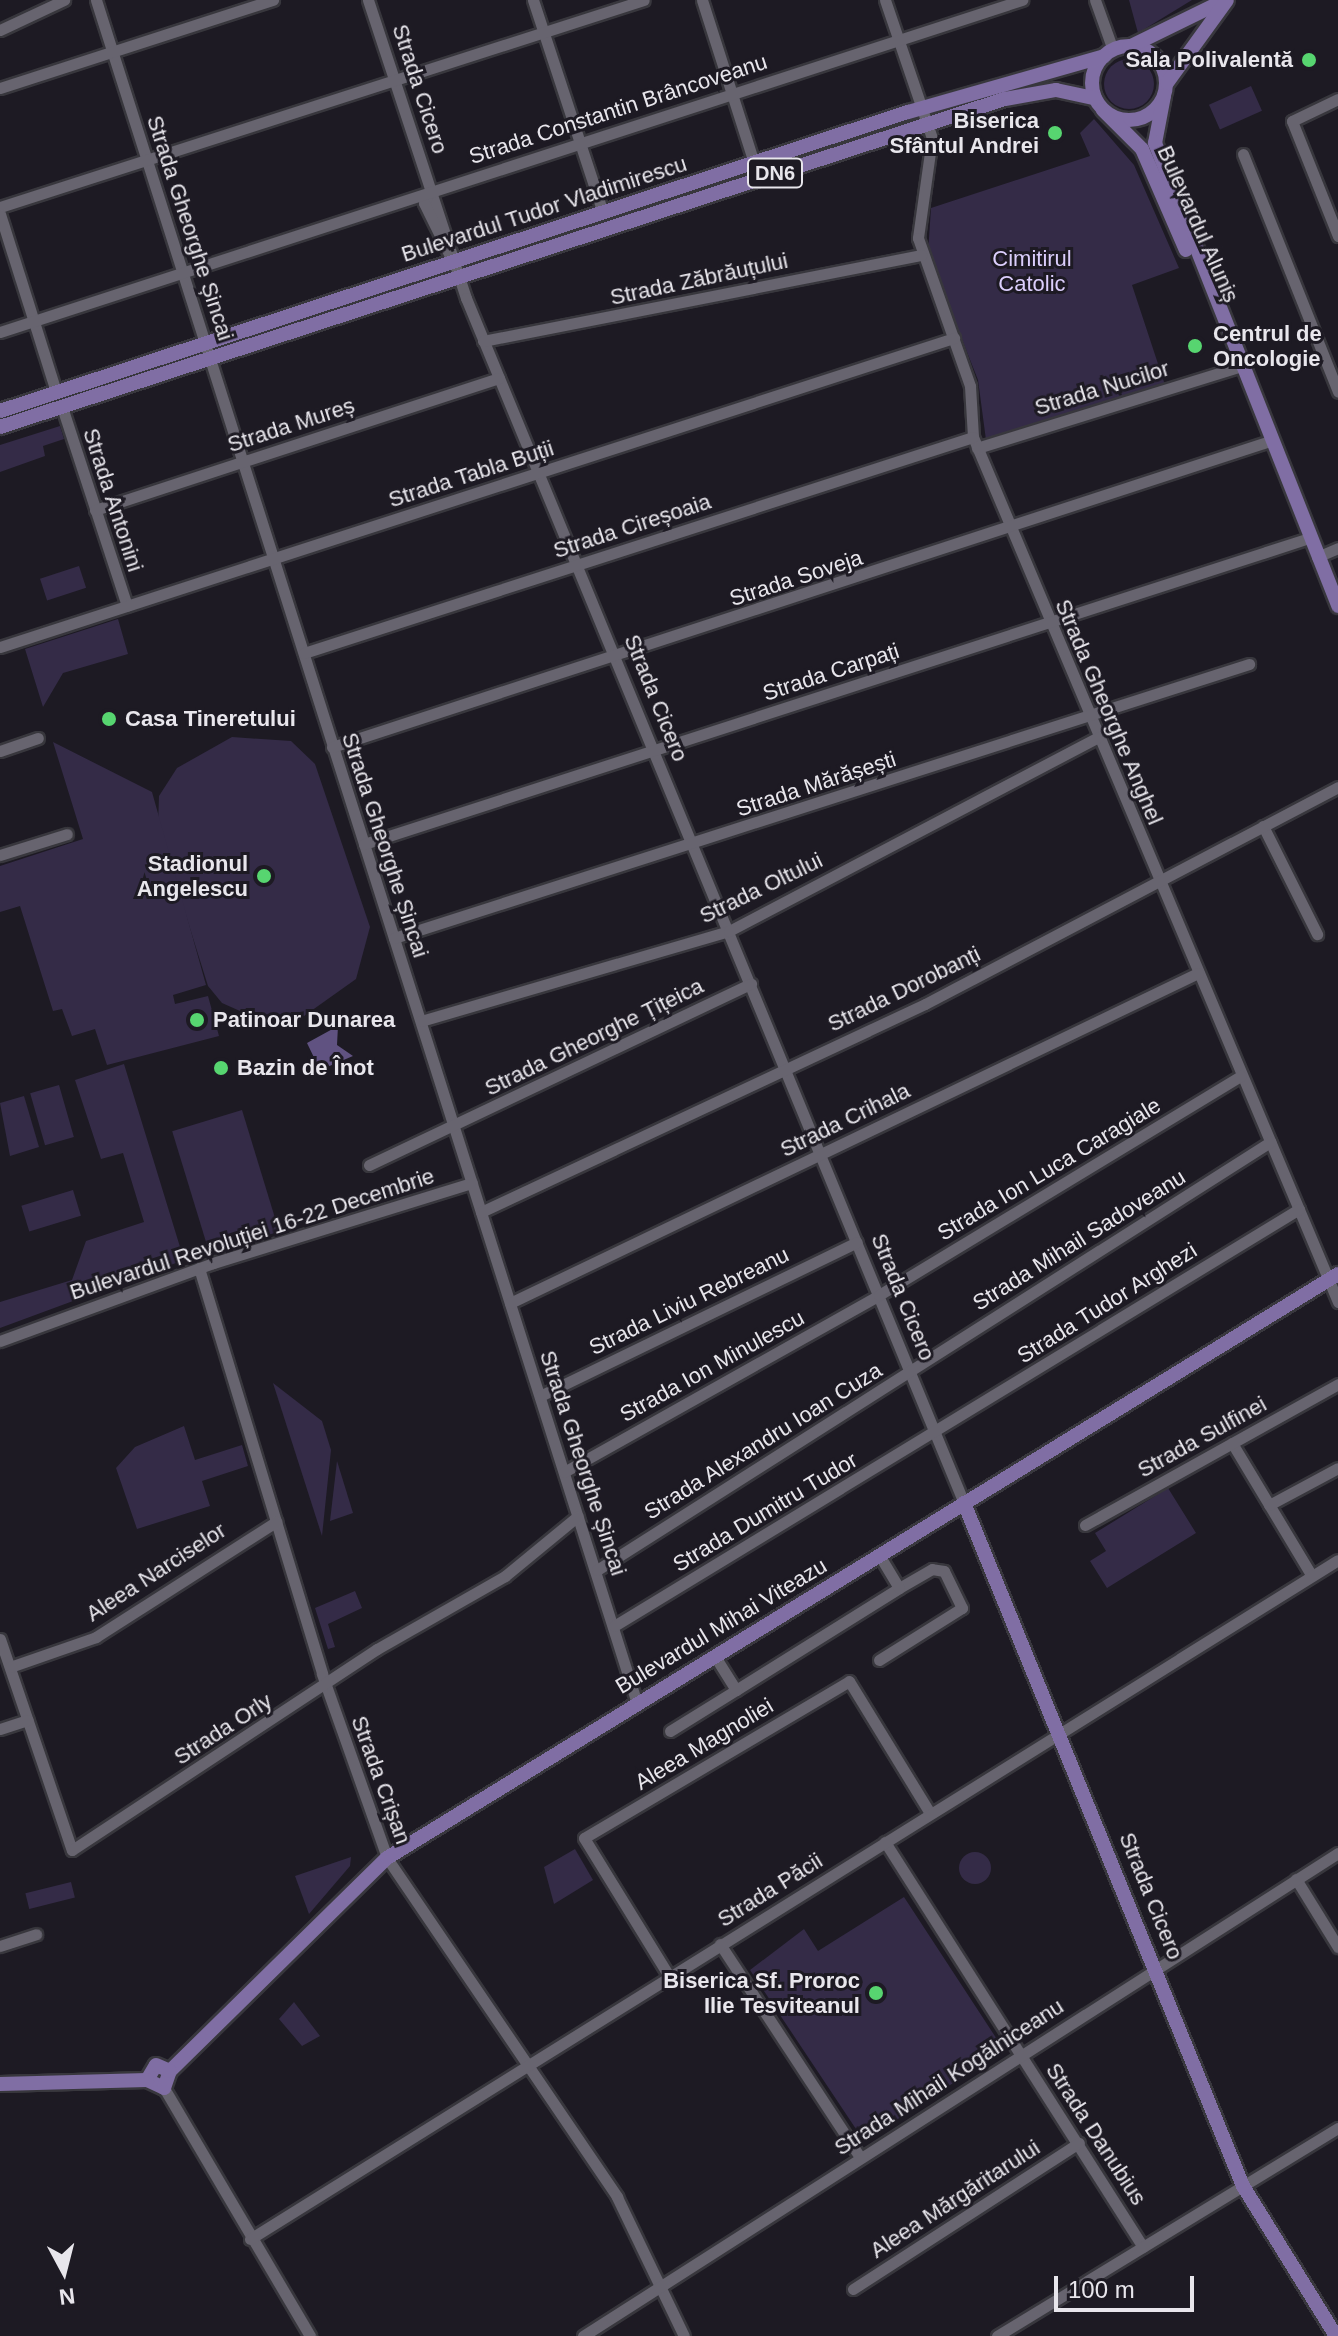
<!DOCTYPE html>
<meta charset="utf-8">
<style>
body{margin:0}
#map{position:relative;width:1338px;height:2336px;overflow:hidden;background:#1d1a23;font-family:Helvetica,sans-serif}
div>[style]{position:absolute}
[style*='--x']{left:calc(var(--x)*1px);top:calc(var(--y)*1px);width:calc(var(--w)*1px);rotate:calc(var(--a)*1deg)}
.green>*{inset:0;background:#342b47;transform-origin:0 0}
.round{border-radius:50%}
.water>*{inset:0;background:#605281}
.roads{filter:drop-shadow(2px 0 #38373d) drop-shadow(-2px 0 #38373d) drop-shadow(0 2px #38373d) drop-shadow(0 -2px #38373d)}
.minor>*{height:11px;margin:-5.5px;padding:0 5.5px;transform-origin:5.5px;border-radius:5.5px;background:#67646f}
.major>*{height:14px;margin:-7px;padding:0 7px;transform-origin:7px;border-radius:7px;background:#806ea4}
.major>.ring{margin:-7px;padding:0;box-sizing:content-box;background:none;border:14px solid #806ea4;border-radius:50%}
.dots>*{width:22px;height:22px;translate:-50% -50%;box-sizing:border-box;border:4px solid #1d1a23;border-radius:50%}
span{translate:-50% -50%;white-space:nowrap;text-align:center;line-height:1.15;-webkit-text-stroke:6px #1d1a23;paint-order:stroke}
.shield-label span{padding:2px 6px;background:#1d1a23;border:2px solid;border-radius:6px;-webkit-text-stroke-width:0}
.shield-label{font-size:20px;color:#e8e6ec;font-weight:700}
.poi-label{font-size:22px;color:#e8e6ec;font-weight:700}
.right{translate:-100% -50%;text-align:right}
.left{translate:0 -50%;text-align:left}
.street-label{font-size:22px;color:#e8e6ec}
.park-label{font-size:22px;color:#dbcefc}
.north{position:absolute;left:24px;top:2232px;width:80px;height:80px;-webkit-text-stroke:6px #1d1a23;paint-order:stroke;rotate:173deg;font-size:22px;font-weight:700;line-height:32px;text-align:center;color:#e8e6ec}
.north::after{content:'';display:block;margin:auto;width:28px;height:36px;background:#e8e6ec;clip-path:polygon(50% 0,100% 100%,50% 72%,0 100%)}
.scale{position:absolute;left:1054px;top:2276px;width:140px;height:36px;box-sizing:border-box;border:4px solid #e8e6ec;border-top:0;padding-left:10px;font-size:24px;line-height:28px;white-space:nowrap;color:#e8e6ec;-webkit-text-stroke:6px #1d1a23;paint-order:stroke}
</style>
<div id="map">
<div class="green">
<div style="clip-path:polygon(1129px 0,1192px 0,1138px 33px)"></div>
<div class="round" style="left:1104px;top:59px;width:50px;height:50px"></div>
<div style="left:1251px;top:86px;width:27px;height:46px;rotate:66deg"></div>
<div style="clip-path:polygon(1094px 119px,1134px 165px,1179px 268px,1132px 285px,1165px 385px,986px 440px,978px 380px,928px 253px,931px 208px,1090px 156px,1080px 133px)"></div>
<div style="clip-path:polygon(60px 426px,64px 439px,43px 446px,45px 456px,0 472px,0 445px)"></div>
<div style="left:79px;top:566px;width:23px;height:41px;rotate:72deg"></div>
<div style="clip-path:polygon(118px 619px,128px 654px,63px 673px,43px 707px,25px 649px)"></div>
<div style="clip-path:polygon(232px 737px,291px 741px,315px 764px,370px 927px,356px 979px,304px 1016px,249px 1015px,222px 1003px,208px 986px,158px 826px,159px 796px,177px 768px)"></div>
<div style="clip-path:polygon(53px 742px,152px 792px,206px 985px,173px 995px,175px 1004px,208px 996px,219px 1036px,107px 1065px,95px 1029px,72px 1036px,62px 1009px,53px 1011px,20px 906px,0 912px,0 866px,83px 839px)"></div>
<div style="clip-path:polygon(124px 1064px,184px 1260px,0 1328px,0 1302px,72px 1280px,86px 1241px,144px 1222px,123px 1153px,101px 1159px,75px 1080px)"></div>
<div style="left:59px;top:1085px;width:54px;height:30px;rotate:74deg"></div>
<div style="clip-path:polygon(24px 1096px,39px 1147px,10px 1156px,0 1103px)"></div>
<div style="left:242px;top:1110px;width:127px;height:73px;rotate:73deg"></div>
<div style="left:73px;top:1190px;width:27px;height:54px;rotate:73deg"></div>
<div style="clip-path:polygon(273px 1383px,322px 1421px,331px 1450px,322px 1536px)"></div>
<div style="clip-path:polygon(184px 1426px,195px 1460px,242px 1445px,248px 1466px,202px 1481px,210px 1506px,137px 1529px,116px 1468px,135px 1447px)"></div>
<div style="clip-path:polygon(337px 1461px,353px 1513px,330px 1521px)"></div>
<div style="clip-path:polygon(1168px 1488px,1196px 1533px,1107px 1588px,1090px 1561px,1106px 1551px,1095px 1533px)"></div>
<div style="clip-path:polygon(355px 1591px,362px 1608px,328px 1624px,335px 1647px,328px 1649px,315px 1608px)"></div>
<div style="clip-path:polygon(575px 1849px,593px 1880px,554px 1904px,544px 1867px)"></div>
<div class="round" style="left:959px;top:1852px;width:32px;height:32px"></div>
<div style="clip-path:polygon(351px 1857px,350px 1866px,309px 1914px,295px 1876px)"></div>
<div style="left:71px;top:1882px;width:16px;height:47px;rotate:76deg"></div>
<div style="clip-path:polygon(904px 1897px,1004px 2050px,864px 2141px,750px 1970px,804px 1929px,818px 1951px)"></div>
<div style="clip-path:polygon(294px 2002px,320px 2036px,302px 2046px,279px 2019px)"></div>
</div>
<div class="water">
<div style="clip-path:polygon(338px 1026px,337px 1045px,353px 1056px,320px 1070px,307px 1043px)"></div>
</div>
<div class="roads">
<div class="minor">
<div style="--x:96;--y:0;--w:1787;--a:72.38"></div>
<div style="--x:368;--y:0;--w:314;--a:71.8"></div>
<div style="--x:466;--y:298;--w:1304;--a:67.55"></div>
<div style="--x:533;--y:0;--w:224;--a:71.8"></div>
<div style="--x:702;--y:0;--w:171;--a:72.3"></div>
<div style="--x:885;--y:0;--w:146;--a:71.2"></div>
<div style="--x:932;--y:138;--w:101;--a:98"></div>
<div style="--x:918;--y:238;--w:157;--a:70.6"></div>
<div style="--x:970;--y:386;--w:51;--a:86.6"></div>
<div style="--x:973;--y:437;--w:939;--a:67.12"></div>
<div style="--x:1095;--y:0;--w:53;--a:70.2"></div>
<div style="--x:0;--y:30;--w:71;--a:-25.1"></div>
<div style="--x:0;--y:88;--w:287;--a:-17.9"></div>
<div style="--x:1338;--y:99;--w:51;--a:154.4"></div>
<div style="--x:1292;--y:121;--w:124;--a:68.2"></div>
<div style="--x:1243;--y:154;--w:256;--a:68.2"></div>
<div style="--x:429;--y:192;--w:12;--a:114"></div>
<div style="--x:424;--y:203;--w:66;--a:63.8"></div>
<div style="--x:0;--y:207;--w:676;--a:-17.82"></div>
<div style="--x:0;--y:214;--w:187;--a:72.5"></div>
<div style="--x:0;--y:332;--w:1075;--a:-18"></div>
<div style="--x:483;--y:341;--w:447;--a:-11.1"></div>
<div style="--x:62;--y:407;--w:209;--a:71.9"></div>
<div style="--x:977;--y:448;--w:274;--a:-17.2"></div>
<div style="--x:95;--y:510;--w:425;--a:-18.1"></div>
<div style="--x:1317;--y:557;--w:23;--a:-23"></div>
<div style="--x:0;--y:647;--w:1003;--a:-17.95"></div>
<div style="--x:304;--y:653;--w:703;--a:-17.89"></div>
<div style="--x:332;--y:747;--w:987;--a:-18.07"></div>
<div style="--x:0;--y:751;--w:40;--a:-18.9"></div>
<div style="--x:1263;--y:826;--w:121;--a:63.4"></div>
<div style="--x:364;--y:844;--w:993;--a:-17.94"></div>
<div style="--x:0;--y:855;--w:70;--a:-17.4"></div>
<div style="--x:394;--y:938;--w:898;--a:-17.77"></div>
<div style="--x:421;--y:1021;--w:321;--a:-16.3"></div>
<div style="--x:729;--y:931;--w:417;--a:-27.7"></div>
<div style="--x:369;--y:1165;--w:423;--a:-25.4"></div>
<div style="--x:481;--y:1212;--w:490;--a:-25.1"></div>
<div style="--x:925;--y:1004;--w:467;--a:-27.7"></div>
<div style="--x:199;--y:1268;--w:424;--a:73.1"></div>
<div style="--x:322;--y:1674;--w:195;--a:70.5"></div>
<div style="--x:387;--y:1858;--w:410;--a:55.8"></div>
<div style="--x:617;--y:2197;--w:154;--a:64.3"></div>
<div style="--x:510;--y:1303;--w:763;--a:-25.62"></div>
<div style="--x:0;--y:1341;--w:227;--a:-20.1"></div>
<div style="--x:213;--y:1263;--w:271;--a:-17.2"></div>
<div style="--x:540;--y:1396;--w:352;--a:-25.9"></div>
<div style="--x:1232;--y:1443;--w:155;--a:59"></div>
<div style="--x:564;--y:1472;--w:361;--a:-29.3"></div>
<div style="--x:879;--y:1295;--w:423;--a:-31.2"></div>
<div style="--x:1269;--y:1505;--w:78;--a:-28.2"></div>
<div style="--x:1085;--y:1525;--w:290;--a:-29.1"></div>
<div style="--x:597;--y:1570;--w:798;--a:-32.45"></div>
<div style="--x:614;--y:1626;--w:802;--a:-31.33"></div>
<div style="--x:0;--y:1639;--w:223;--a:71.2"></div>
<div style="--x:72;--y:1850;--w:365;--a:-33.4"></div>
<div style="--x:377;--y:1649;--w:147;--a:-29.7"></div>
<div style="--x:505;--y:1576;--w:94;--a:-39.4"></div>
<div style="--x:879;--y:1660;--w:98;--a:-32.1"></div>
<div style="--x:962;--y:1608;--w:41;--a:-115.9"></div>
<div style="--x:944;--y:1571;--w:12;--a:-171"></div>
<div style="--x:932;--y:1569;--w:38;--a:150"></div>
<div style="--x:10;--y:1667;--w:91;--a:-19.2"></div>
<div style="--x:96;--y:1637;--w:214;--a:-32.6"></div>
<div style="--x:736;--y:1690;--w:192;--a:-32"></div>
<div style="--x:899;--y:1588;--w:37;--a:-121"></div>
<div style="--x:0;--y:1729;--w:29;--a:-18"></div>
<div style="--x:670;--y:1731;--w:78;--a:-31.8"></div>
<div style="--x:736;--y:1690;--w:40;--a:-122"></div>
<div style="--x:885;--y:1842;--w:480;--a:57.5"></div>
<div style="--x:1296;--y:1879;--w:80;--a:58.3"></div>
<div style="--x:720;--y:1944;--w:255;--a:56.7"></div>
<div style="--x:0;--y:1946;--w:38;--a:-18"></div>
<div style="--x:669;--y:1976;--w:162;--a:-121.6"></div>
<div style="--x:584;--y:1838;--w:308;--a:-30.6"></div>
<div style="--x:849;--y:1681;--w:155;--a:58.5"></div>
<div style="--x:164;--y:2088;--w:288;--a:59.5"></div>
<div style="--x:250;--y:2239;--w:1282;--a:-31.97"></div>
<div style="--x:853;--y:2289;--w:269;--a:-32.9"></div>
<div style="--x:583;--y:2336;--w:896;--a:-32.61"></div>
<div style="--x:997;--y:2336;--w:399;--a:-31.4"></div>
</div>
<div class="major">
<div class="ring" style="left:1092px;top:46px;width:60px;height:60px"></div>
<div style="--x:1129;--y:47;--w:107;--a:-26.1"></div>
<div style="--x:1167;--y:83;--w:102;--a:-54.1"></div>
<div style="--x:1164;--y:96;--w:48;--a:100.8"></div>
<div style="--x:1155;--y:143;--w:498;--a:68.4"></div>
<div style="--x:1103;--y:110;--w:55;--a:45"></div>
<div style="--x:1142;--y:149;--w:110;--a:66.5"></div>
<div style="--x:0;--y:411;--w:956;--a:-18.23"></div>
<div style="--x:908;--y:112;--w:204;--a:-15.9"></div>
<div style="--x:0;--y:427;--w:1057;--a:-18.08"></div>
<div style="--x:1005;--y:99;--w:52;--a:-10"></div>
<div style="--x:1056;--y:90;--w:40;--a:12"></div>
<div style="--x:964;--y:1503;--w:738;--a:67.78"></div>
<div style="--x:1243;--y:2186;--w:176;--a:58.2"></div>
<div style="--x:170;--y:2071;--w:304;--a:-44.5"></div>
<div style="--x:387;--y:1858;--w:1116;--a:-31.55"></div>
<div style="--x:147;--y:2080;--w:19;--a:25"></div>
<div style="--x:164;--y:2088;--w:18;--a:-71"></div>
<div style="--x:147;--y:2080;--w:17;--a:-59"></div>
<div style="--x:156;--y:2065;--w:15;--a:23"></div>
<div style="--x:0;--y:2084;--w:147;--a:-1.6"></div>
</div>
</div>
<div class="dots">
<div style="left:1309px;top:60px;background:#57d570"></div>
<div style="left:1055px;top:133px;background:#57d570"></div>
<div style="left:1195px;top:346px;background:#57d570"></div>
<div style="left:109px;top:719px;background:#57d570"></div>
<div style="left:264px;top:876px;background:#57d570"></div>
<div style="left:197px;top:1020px;background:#57d570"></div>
<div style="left:221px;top:1068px;background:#57d570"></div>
<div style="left:876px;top:1993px;background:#57d570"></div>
</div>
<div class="shield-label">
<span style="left:775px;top:173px">DN6</span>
</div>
<div class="poi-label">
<span class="right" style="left:1293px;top:60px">Sala Polivalentă</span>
<span class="right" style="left:1039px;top:133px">Biserica<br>Sfântul Andrei</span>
<span class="left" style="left:1213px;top:346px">Centrul de<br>Oncologie</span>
<span class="left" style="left:125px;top:719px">Casa Tineretului</span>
<span class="right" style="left:248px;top:876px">Stadionul<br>Angelescu</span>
<span class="left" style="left:213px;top:1020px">Patinoar Dunarea</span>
<span class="left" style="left:237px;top:1068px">Bazin de Înot</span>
<span class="right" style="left:860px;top:1993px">Biserica Sf. Proroc<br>Ilie Tesviteanul</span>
</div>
<div class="street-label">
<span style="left:420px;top:89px;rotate:72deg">Strada Cicero</span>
<span style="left:618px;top:109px;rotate:-18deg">Strada Constantin Brâncoveanu</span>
<span style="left:544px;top:209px;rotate:-18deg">Bulevardul Tudor Vladimirescu</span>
<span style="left:1198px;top:224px;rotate:66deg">Bulevardul Aluniș</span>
<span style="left:190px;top:228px;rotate:72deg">Strada Gheorghe Șincai</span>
<span style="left:699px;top:279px;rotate:-12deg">Strada Zăbrăuțului</span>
<span style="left:1102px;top:388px;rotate:-17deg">Strada Nucilor</span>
<span style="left:291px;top:425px;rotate:-18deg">Strada Mureș</span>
<span style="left:471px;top:474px;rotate:-18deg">Strada Tabla Buții</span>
<span style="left:113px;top:500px;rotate:72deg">Strada Antonini</span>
<span style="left:632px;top:526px;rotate:-18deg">Strada Cireșoaia</span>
<span style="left:796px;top:578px;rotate:-18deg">Strada Soveja</span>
<span style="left:831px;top:672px;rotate:-18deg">Strada Carpați</span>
<span style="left:656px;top:698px;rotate:68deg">Strada Cicero</span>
<span style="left:1109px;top:712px;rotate:67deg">Strada Gheorghe Anghel</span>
<span style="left:816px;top:784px;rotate:-18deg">Strada Mărășești</span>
<span style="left:385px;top:845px;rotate:72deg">Strada Gheorghe Șincai</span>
<span style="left:761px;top:888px;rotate:-26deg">Strada Oltului</span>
<span style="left:904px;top:989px;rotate:-26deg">Strada Dorobanți</span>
<span style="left:594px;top:1037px;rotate:-26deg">Strada Gheorghe Țițeica</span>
<span style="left:845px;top:1120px;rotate:-26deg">Strada Crihala</span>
<span style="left:1049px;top:1169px;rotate:-31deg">Strada Ion Luca Caragiale</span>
<span style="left:252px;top:1234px;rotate:-18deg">Bulevardul Revoluției 16-22 Decembrie</span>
<span style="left:1079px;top:1240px;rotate:-32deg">Strada Mihail Sadoveanu</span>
<span style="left:903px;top:1297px;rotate:68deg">Strada Cicero</span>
<span style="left:689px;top:1301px;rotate:-26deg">Strada Liviu Rebreanu</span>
<span style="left:1107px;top:1303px;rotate:-32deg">Strada Tudor Arghezi</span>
<span style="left:712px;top:1366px;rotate:-29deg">Strada Ion Minulescu</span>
<span style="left:1202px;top:1437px;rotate:-29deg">Strada Sulfinei</span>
<span style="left:763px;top:1441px;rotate:-32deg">Strada Alexandru Ioan Cuza</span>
<span style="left:583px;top:1463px;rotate:72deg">Strada Gheorghe Șincai</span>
<span style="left:765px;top:1512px;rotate:-31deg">Strada Dumitru Tudor</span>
<span style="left:156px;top:1572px;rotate:-33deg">Aleea Narciselor</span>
<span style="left:721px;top:1626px;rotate:-31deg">Bulevardul Mihai Viteazu</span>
<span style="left:223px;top:1729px;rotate:-33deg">Strada Orly</span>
<span style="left:704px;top:1744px;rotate:-31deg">Aleea Magnoliei</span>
<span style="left:381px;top:1780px;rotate:70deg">Strada Crișan</span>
<span style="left:770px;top:1890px;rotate:-32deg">Strada Păcii</span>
<span style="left:1151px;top:1896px;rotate:68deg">Strada Cicero</span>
<span style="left:949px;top:2077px;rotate:-33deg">Strada Mihail Kogălniceanu</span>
<span style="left:1096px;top:2134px;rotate:57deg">Strada Danubius</span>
<span style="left:955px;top:2199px;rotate:-33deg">Aleea Mărgăritarului</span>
</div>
<div class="park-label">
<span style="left:1032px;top:271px">Cimitirul<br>Catolic</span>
</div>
<div class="north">N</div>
<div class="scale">100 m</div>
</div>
